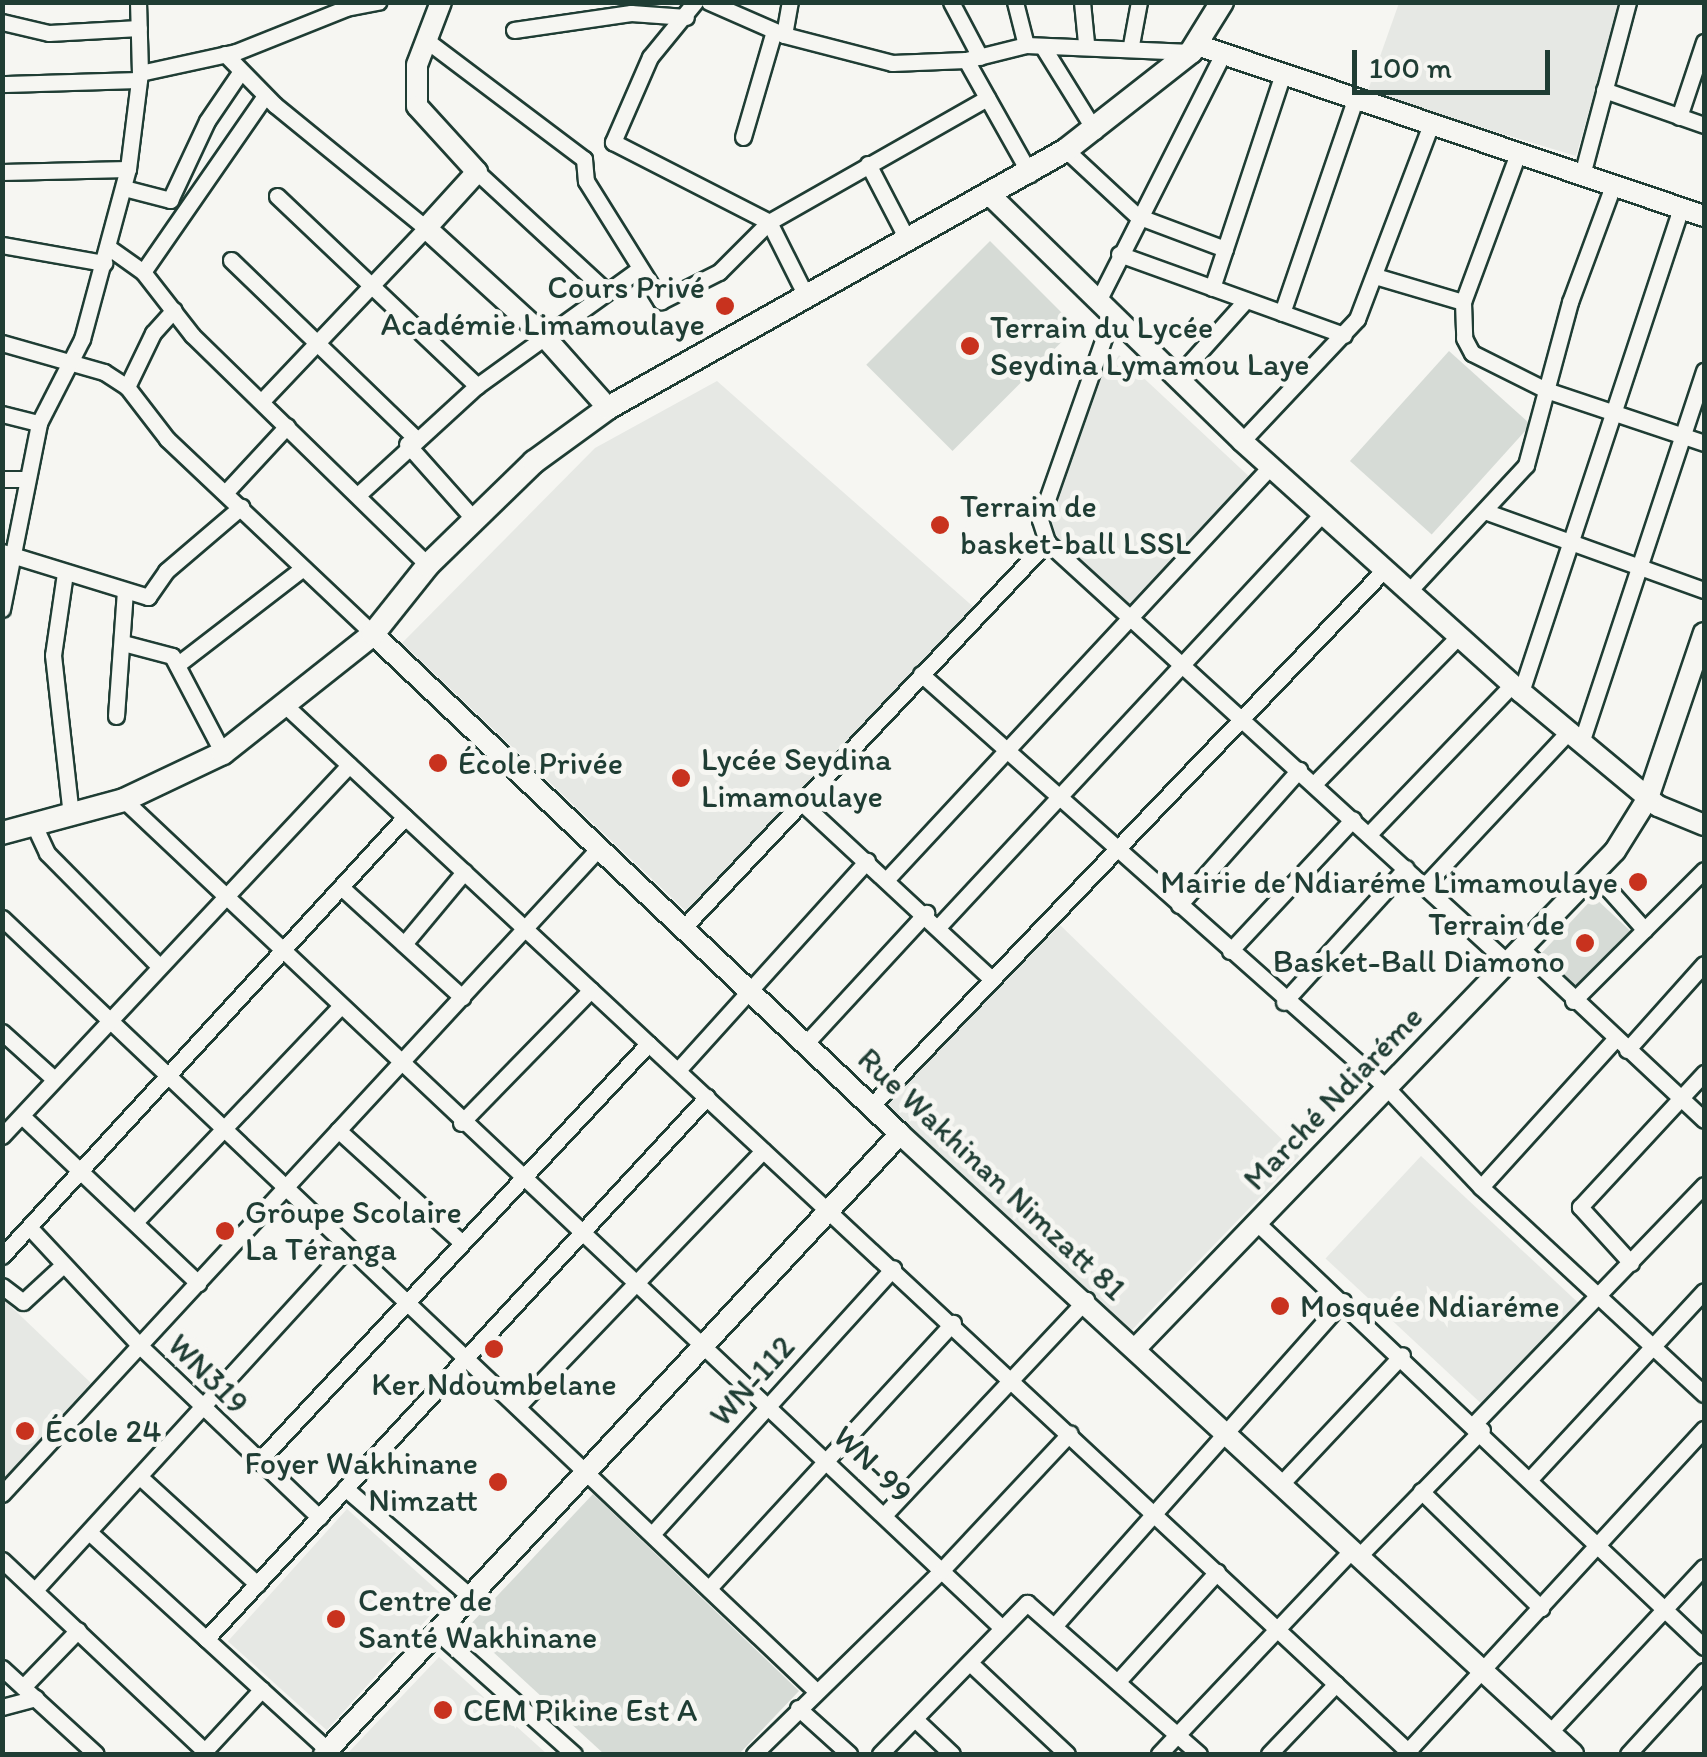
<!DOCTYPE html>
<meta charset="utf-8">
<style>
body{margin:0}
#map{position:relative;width:1707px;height:1757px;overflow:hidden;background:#f6f6f2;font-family:Itim,sans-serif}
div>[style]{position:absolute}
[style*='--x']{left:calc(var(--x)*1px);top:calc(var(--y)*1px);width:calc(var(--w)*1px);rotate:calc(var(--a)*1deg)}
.built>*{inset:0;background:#e6e8e4;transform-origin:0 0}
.green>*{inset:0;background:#d6dbd6;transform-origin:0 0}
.roads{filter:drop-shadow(2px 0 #1f3d34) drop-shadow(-2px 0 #1f3d34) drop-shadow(0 2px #1f3d34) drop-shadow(0 -2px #1f3d34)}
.minor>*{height:15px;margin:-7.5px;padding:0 7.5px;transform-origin:7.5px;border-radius:7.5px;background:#f6f6f2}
.tertiary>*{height:20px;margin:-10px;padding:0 10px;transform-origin:10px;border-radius:10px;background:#f6f6f2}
.secondary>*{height:22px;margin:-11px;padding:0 11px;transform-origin:11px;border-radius:11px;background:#f6f6f2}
.dots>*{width:28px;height:28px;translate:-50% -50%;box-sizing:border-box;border:5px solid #f6f6f2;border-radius:50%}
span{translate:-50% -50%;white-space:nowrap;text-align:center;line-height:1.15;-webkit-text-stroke:10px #f6f6f2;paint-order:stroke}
.poi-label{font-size:32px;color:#1f3d34}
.right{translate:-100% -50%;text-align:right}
.left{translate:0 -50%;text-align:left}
.street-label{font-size:32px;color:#1f3d34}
.frame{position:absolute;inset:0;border:5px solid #1f3d34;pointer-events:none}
.scale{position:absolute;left:1352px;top:50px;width:198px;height:45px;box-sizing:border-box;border:5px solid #1f3d34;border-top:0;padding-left:12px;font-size:30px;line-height:35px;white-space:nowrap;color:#1f3d34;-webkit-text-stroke:8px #f6f6f2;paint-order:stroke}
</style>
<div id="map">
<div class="built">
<div style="clip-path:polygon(1399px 3px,1620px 3px,1576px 156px,1367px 93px)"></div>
<div style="clip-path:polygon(1119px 355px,1254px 481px,1135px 609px,1047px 531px,1104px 360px,1114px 363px)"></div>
<div style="clip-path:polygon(717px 381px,977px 610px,688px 913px,402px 643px,595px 448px)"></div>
<div style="left:1060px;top:925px;width:333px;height:257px;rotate:44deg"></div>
<div style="left:1421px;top:1156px;width:215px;height:140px;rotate:43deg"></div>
<div style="clip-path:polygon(2px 1298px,91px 1383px,3px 1479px,2px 1479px)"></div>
<div style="left:347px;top:1509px;width:133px;height:178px;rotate:42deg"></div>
<div style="clip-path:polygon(439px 1657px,446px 1663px,547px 1754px,347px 1754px)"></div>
</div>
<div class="green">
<div style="left:990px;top:241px;width:122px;height:175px;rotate:45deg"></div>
<div style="left:1449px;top:351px;width:110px;height:148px;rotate:42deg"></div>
<div style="left:1594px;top:897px;width:49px;height:80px;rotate:43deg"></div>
<div style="clip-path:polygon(593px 1494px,799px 1691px,739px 1754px,604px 1754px,467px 1628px)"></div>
</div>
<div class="roads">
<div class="minor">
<div style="--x:695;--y:2;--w:71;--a:129.3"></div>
<div style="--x:650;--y:57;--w:93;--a:113.5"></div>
<div style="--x:613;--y:142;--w:175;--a:27.1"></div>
<div style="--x:769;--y:222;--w:83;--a:63.4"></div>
<div style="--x:709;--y:2;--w:82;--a:23.7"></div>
<div style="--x:784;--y:35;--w:112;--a:14.5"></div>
<div style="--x:892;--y:63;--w:74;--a:-2.3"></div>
<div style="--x:966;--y:60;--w:62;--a:-14"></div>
<div style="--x:1026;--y:45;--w:165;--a:2.4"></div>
<div style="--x:951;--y:2;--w:62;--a:62.2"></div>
<div style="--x:1015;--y:2;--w:44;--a:75.7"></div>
<div style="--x:1082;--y:2;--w:41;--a:84.4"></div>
<div style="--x:2;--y:22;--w:48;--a:13.2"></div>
<div style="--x:49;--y:33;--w:90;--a:-3.2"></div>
<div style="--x:514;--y:30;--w:118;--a:-8.3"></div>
<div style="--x:631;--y:13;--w:55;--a:4.2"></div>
<div style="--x:784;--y:35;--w:34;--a:-80"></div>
<div style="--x:426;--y:40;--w:198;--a:37"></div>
<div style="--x:584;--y:159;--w:22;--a:85"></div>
<div style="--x:586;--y:181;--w:142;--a:58"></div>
<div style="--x:661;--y:301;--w:65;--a:-26.6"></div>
<div style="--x:719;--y:272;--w:71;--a:-45"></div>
<div style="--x:769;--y:222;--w:251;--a:-29.6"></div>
<div style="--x:1131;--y:45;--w:44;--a:-79.5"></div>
<div style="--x:1043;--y:47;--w:99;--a:58.2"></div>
<div style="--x:225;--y:54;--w:71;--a:45.6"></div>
<div style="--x:275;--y:105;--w:195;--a:39.2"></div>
<div style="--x:426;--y:228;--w:238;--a:133.5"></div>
<div style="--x:966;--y:60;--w:131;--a:60.7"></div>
<div style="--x:140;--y:73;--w:98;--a:-12.3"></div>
<div style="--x:236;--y:52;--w:118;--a:-21.8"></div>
<div style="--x:346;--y:8;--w:33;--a:-11"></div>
<div style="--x:2;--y:84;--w:137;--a:-1.7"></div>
<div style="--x:1604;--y:90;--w:106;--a:19.3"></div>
<div style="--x:1679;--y:117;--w:79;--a:-71.6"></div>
<div style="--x:743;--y:137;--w:110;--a:-73.7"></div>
<div style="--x:1066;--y:150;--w:97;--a:42.9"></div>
<div style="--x:1137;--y:216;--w:94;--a:20.6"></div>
<div style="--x:868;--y:164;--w:87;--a:62.5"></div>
<div style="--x:2;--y:172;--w:126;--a:-1.4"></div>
<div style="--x:477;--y:172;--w:174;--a:42.7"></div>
<div style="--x:1582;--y:175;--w:179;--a:-75.1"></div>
<div style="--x:124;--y:188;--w:48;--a:14.6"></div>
<div style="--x:170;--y:200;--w:87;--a:-64.9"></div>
<div style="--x:207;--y:121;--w:60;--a:-55.8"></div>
<div style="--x:277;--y:196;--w:276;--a:43.5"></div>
<div style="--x:2;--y:245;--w:104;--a:10"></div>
<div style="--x:108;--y:247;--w:43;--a:35.5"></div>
<div style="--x:143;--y:272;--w:214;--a:-55.3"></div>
<div style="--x:1119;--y:254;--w:239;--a:19.8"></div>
<div style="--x:231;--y:260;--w:255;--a:44"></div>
<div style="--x:143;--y:272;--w:80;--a:52.1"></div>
<div style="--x:192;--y:335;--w:330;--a:44.3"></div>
<div style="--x:1375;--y:276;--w:92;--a:16.5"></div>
<div style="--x:1463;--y:302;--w:36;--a:88"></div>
<div style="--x:1464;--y:338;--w:17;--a:62"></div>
<div style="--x:1472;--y:353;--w:83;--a:26.6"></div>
<div style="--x:1546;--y:390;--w:167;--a:18.5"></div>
<div style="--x:1212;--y:288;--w:223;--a:-71.7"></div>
<div style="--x:1098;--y:301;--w:275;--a:-63.2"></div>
<div style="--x:1463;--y:302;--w:159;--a:-69.7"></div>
<div style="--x:1282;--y:313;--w:225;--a:-71.1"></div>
<div style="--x:1112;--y:315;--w:217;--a:109.4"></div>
<div style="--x:1040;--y:520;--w:23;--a:72"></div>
<div style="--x:1047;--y:542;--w:623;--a:42.4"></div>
<div style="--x:2;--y:343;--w:106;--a:15.9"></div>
<div style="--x:104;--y:372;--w:27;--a:33"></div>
<div style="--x:127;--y:387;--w:66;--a:52.4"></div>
<div style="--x:167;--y:439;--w:284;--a:43.4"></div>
<div style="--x:1177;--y:377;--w:103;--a:-48.1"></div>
<div style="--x:127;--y:387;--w:60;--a:-64.3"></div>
<div style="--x:153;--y:333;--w:31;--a:-48"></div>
<div style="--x:2;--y:414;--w:38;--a:14"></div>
<div style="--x:1242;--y:441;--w:168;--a:-46.7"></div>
<div style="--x:1357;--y:319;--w:209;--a:-69.2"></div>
<div style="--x:407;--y:444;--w:99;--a:48.3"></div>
<div style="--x:2;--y:479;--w:25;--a:0"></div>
<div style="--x:225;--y:493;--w:91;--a:-47.2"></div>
<div style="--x:359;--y:494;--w:160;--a:-42.5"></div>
<div style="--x:477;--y:386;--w:198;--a:-35.8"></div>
<div style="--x:1487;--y:512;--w:231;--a:19.8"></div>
<div style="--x:2;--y:552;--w:153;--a:17.1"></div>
<div style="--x:148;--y:597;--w:32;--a:-55"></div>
<div style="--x:166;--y:571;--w:99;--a:-40.5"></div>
<div style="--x:65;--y:573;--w:83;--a:98.3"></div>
<div style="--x:53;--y:655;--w:162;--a:83.6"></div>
<div style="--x:1409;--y:591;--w:172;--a:-47.1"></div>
<div style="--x:1526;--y:465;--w:169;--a:-74.9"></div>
<div style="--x:1570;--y:302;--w:124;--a:-69.7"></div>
<div style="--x:2;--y:609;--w:190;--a:-78.7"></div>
<div style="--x:39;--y:423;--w:94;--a:-62.9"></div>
<div style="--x:82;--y:339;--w:176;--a:-74.9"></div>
<div style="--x:128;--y:169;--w:97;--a:-82.9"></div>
<div style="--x:140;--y:73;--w:71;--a:-91.6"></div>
<div style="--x:123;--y:643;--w:51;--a:14.9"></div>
<div style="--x:172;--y:656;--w:110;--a:62.3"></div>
<div style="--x:177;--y:665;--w:159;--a:-37.6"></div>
<div style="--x:921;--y:674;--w:622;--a:41.61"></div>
<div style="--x:1386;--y:1087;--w:138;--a:46.5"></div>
<div style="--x:1481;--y:1187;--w:304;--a:42.9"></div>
<div style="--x:1521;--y:692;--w:510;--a:-71.71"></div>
<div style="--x:288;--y:708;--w:1535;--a:42.97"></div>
<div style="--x:116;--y:716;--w:125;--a:-85.9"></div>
<div style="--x:1582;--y:740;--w:389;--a:-71.7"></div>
<div style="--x:1314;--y:784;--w:207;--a:-45.6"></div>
<div style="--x:124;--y:800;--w:1205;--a:43.32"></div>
<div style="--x:802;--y:803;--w:255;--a:42.9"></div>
<div style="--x:34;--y:825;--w:31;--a:65"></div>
<div style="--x:47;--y:853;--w:159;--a:45.3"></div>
<div style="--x:1369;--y:834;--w:208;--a:-46.2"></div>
<div style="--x:1594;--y:873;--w:76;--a:48.2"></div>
<div style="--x:887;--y:879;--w:564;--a:-47.08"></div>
<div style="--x:1426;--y:884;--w:211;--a:-46.9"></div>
<div style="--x:341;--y:887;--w:164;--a:42.3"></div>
<div style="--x:1179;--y:905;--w:181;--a:-48.4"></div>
<div style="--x:2;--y:918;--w:1121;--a:43.52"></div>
<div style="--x:940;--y:925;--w:564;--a:-47.08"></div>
<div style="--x:685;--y:926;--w:528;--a:-46.69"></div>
<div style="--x:404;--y:944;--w:94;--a:-50.2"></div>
<div style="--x:1521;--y:948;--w:251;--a:43.2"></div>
<div style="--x:1230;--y:951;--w:180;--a:-47"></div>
<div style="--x:1573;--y:1001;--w:185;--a:-45"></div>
<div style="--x:1284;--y:1002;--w:181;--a:-47.7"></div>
<div style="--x:2;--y:1032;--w:70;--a:42.1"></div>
<div style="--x:807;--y:1042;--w:176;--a:-47.3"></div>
<div style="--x:1627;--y:1050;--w:115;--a:-48.2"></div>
<div style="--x:678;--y:1070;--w:282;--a:-47.9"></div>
<div style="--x:872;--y:1105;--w:742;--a:-46.26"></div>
<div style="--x:22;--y:1116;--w:243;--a:43.5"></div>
<div style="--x:461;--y:1123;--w:186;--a:-45.7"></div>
<div style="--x:338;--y:1130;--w:166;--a:42.3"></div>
<div style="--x:2;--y:1136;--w:508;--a:-46.91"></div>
<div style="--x:1481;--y:1187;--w:200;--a:-47.8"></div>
<div style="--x:1255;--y:1221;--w:619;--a:43.49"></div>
<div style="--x:135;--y:1222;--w:298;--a:-46.4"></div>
<div style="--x:30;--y:1228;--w:161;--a:47"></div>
<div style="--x:140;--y:1346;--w:248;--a:43.7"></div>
<div style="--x:2;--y:1256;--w:596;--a:-47.45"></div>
<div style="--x:1631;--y:1263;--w:76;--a:-132.3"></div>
<div style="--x:1580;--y:1207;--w:183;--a:-47.2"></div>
<div style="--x:2;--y:1286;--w:26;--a:37"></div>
<div style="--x:23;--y:1302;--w:54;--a:-42.8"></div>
<div style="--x:520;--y:1404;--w:351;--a:-46.2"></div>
<div style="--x:1475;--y:1423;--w:330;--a:-46.1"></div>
<div style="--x:258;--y:1462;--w:572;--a:-46.98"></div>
<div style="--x:140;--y:1477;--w:159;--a:42.4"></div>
<div style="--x:1530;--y:1479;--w:256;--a:-47.2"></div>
<div style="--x:1280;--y:1485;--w:178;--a:-46.8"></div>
<div style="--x:345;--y:1488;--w:168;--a:40.9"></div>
<div style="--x:1421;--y:1491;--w:168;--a:44.3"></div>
<div style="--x:2;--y:1494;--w:878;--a:-47.26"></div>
<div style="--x:885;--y:1514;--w:294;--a:-46.8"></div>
<div style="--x:89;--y:1532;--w:323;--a:42.4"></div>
<div style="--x:654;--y:1532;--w:356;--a:-47.8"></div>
<div style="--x:1359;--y:1556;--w:176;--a:-45.7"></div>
<div style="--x:2;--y:1560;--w:279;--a:43.3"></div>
<div style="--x:710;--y:1587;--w:359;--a:-47.4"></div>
<div style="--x:35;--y:1590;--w:463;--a:-47.6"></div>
<div style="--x:1056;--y:1624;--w:432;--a:-48.4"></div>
<div style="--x:438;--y:1633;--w:182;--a:41.7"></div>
<div style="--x:206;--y:1639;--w:738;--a:-47.25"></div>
<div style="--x:970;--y:1663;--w:133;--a:43.2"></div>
<div style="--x:2;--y:1668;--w:127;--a:42.5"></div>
<div style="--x:1119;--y:1680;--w:146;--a:-47.8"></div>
<div style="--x:23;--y:1687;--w:79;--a:-46"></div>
<div style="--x:2;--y:1707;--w:35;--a:-15"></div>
<div style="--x:798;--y:1708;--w:69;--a:42"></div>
<div style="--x:917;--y:1721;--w:48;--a:43.3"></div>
<div style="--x:1549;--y:1733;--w:227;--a:-47"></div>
<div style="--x:202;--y:1754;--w:88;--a:-47.3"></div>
<div style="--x:754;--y:1754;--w:263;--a:-44.4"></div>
<div style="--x:942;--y:1570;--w:187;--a:-46.9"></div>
<div style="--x:880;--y:1754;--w:211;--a:-45.8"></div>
<div style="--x:1027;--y:1603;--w:229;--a:41.3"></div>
<div style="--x:1159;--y:1754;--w:281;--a:-46.6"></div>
<div style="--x:1269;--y:1754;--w:97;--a:-46.3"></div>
<div style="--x:1405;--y:1754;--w:442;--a:-47.4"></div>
<div style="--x:1628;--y:1754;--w:113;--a:-47.5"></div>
</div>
<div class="tertiary">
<div style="--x:441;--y:2;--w:67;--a:110.9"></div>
<div style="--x:417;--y:65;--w:41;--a:90"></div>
<div style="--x:417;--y:106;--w:89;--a:47.7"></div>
<div style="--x:477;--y:172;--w:76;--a:132.3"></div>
<div style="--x:426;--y:228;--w:159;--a:42.4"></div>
<div style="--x:543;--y:335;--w:98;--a:48.3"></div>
<div style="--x:1197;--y:45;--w:535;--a:18.64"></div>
<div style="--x:991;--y:196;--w:351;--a:44.3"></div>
<div style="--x:1242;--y:441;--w:375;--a:42"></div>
<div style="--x:1521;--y:692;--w:178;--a:39.8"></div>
<div style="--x:1658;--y:806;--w:50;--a:22.4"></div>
<div style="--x:373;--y:634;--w:726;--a:43.49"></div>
<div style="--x:900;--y:1134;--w:915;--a:42.65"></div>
<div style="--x:1136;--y:1348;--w:690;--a:-46.06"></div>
<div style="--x:1615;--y:851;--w:62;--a:-58.1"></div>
<div style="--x:1648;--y:798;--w:174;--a:-71.3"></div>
<div style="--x:324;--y:1754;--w:846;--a:-47.11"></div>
</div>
<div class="secondary">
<div style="--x:2;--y:833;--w:126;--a:-15.1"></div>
<div style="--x:124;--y:800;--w:110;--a:-25.4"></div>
<div style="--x:223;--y:753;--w:191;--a:-38.4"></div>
<div style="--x:373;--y:634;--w:88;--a:-51.4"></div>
<div style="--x:428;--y:565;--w:148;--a:-44.2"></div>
<div style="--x:534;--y:462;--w:92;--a:-36.1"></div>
<div style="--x:608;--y:408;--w:526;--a:-29.39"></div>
<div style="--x:1066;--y:150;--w:159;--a:-38.1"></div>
<div style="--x:1191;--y:52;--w:59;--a:-58.2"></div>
</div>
</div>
<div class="dots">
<div style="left:725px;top:306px;background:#c8321e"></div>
<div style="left:970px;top:346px;background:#c8321e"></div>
<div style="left:940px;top:525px;background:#c8321e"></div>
<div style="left:438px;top:763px;background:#c8321e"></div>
<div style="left:681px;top:778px;background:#c8321e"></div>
<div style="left:1638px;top:882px;background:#c8321e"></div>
<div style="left:1585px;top:943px;background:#c8321e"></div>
<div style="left:225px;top:1231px;background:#c8321e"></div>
<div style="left:1280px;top:1306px;background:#c8321e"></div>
<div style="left:494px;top:1349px;background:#c8321e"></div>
<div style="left:25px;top:1431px;background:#c8321e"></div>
<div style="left:498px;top:1482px;background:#c8321e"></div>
<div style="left:336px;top:1619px;background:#c8321e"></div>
<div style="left:443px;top:1710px;background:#c8321e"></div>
</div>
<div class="poi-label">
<span class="right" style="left:705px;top:306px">Cours Privé<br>Académie Limamoulaye</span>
<span class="left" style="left:990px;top:346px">Terrain du Lycée<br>Seydina Lymamou Laye</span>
<span class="left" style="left:960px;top:525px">Terrain de<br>basket-ball LSSL</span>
<span class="left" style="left:701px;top:778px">Lycée Seydina<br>Limamoulaye</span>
<span class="left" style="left:458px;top:763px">École Privée</span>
<span class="right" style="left:1618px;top:882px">Mairie de Ndiaréme Limamoulaye</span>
<span class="right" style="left:1565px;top:943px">Terrain de<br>Basket-Ball Diamono</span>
<span class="left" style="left:245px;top:1231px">Groupe Scolaire<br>La Téranga</span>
<span class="left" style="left:1300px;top:1306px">Mosquée Ndiaréme</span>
<span style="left:494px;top:1384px">Ker Ndoumbelane</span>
<span class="left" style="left:45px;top:1431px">École 24</span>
<span class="right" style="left:478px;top:1482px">Foyer Wakhinane<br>Nimzatt</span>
<span class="left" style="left:358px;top:1619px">Centre de<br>Santé Wakhinane</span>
<span class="left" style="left:463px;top:1710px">CEM Pikine Est A</span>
</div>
<div class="street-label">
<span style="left:1333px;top:1098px;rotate:-46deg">Marché Ndiaréme</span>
<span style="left:992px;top:1174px;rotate:43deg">Rue Wakhinan Nimzatt 81</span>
<span style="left:208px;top:1374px;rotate:45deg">WN319</span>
<span style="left:752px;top:1381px;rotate:-48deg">WN-112</span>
<span style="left:873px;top:1464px;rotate:44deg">WN-99</span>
</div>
<div class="frame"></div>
<div class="scale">100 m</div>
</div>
